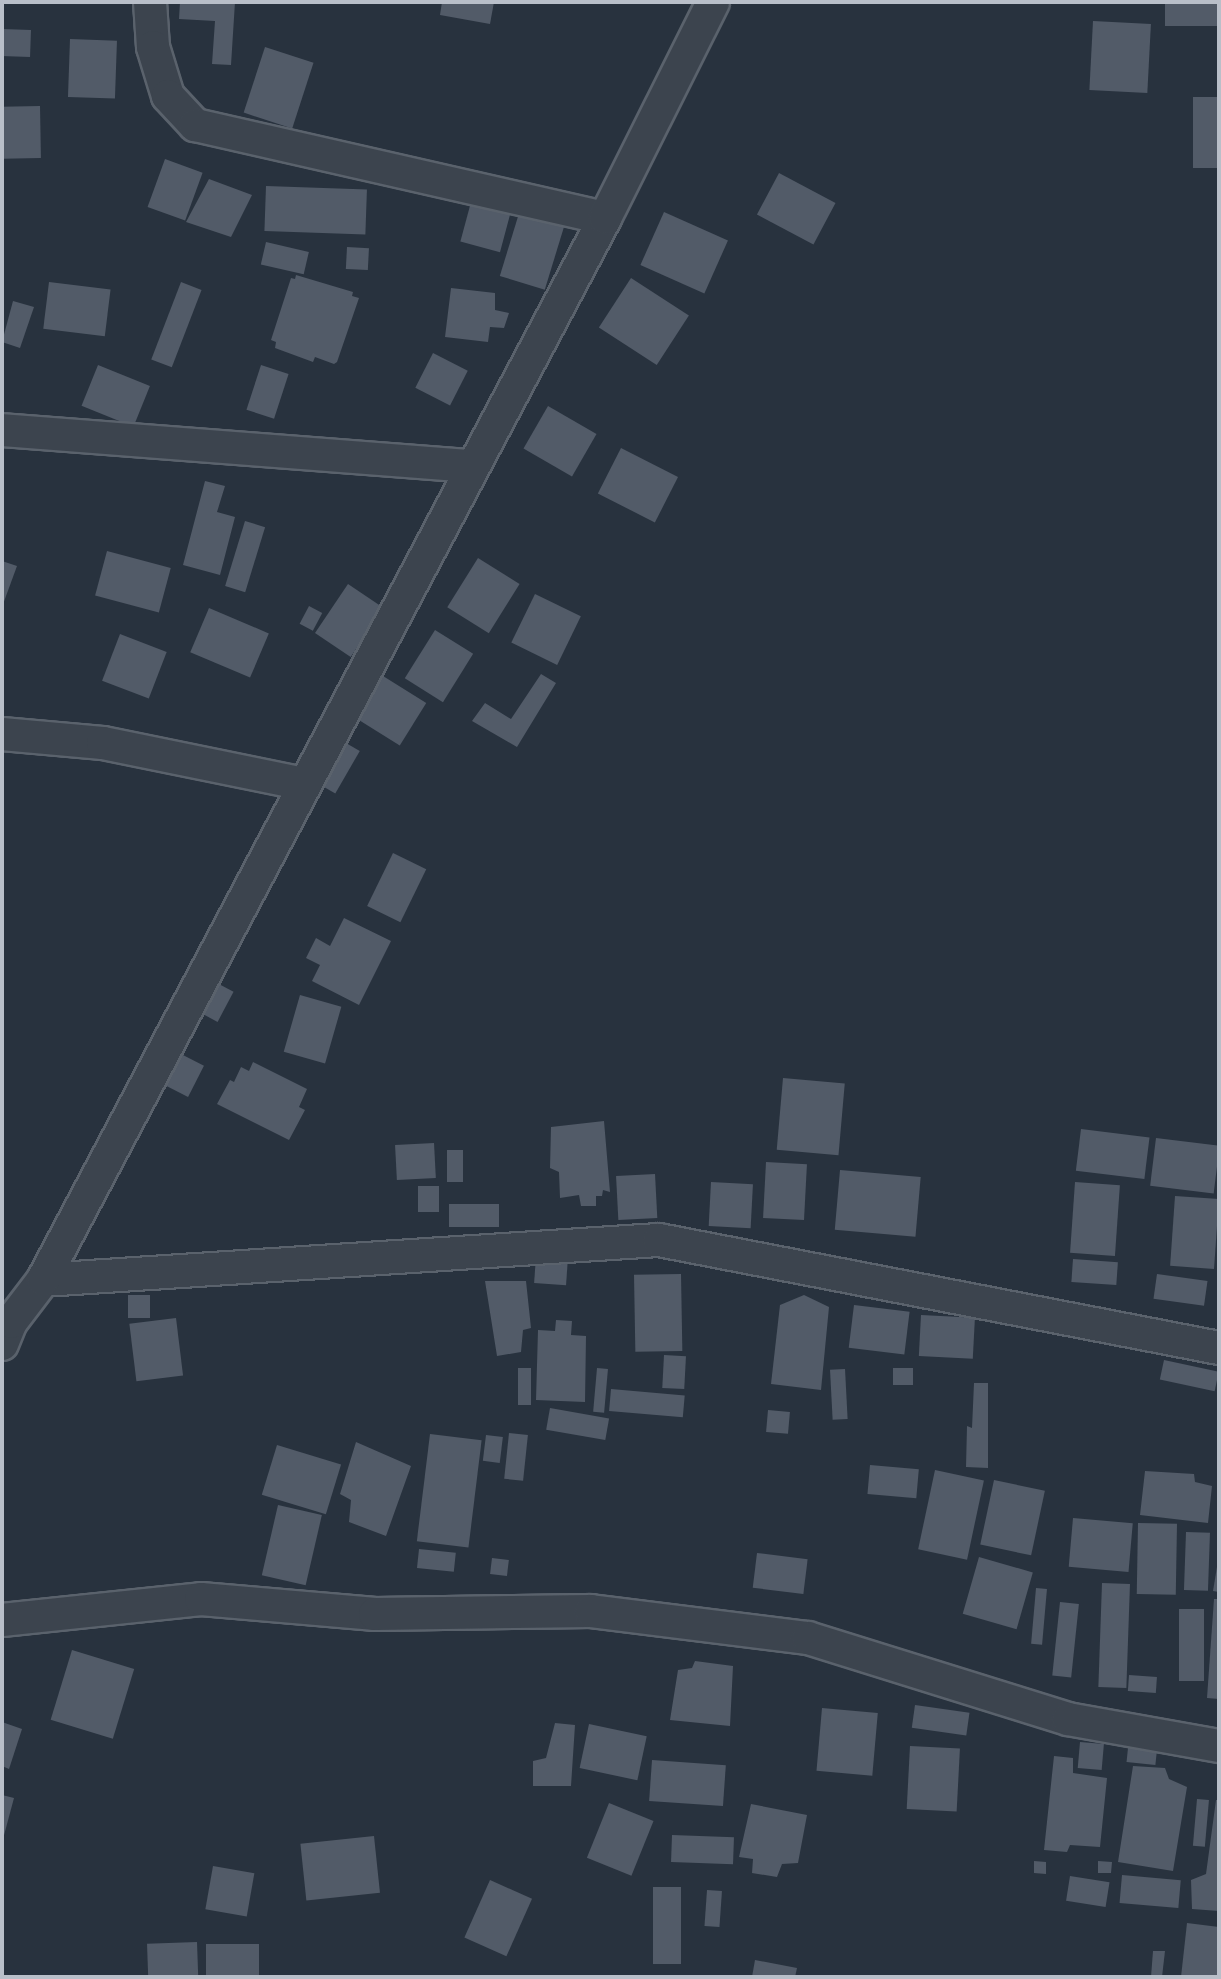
<!DOCTYPE html>
<style>
body{margin:0}
#map{position:relative;width:1221px;height:1979px;overflow:hidden;background:#28323e;font-family:"IBM Plex Sans",sans-serif}
div>[style]{position:absolute}
[style*='--x']{left:calc(var(--x)*1px);top:calc(var(--y)*1px);width:calc(var(--w)*1px);rotate:calc(var(--a)*1deg)}
.building>*{inset:0;background:#525b68;transform-origin:0 0}
.roads{filter:drop-shadow(2px 0 #5a626c) drop-shadow(-2px 0 #5a626c) drop-shadow(0 2px #5a626c) drop-shadow(0 -2px #5a626c)}
.minor>*{height:32px;margin:-16px;padding:0 16px;transform-origin:16px;border-radius:16px;background:#3c444e}
span{translate:-50% -50%;white-space:nowrap;text-align:center;line-height:1.15;-webkit-text-stroke:5px #212933;paint-order:stroke}
.frame{position:absolute;inset:0;border:4px solid #b9bfc9;pointer-events:none}
</style>
<div id="map">
<div class="building">
<div style="clip-path:polygon(180px 2px,235px 2px,231px 65px,212px 64px,215px 21px,179px 19px)"></div>
<div style="clip-path:polygon(442px 2px,494px 2px,490px 24px,440px 15px)"></div>
<div style="left:1165px;top:2px;width:54px;height:24px"></div>
<div style="left:1093px;top:21px;width:58px;height:69px;rotate:3deg"></div>
<div style="left:2px;top:29px;width:29px;height:27px;rotate:2deg"></div>
<div style="left:70px;top:39px;width:47px;height:58px;rotate:2deg"></div>
<div style="left:265px;top:47px;width:51px;height:69px;rotate:18deg"></div>
<div style="left:1219px;top:97px;width:71px;height:26px;rotate:90deg"></div>
<div style="left:40px;top:106px;width:52px;height:38px;rotate:89deg"></div>
<div style="left:165px;top:159px;width:40px;height:51px;rotate:20deg"></div>
<div style="left:779px;top:173px;width:64px;height:47px;rotate:28deg"></div>
<div style="clip-path:polygon(209px 179px,252px 195px,231px 237px,186px 222px)"></div>
<div style="left:266px;top:186px;width:101px;height:45px;rotate:2deg"></div>
<div style="left:471px;top:202px;width:41px;height:41px;rotate:15deg"></div>
<div style="left:520px;top:210px;width:47px;height:69px;rotate:17deg"></div>
<div style="left:664px;top:212px;width:70px;height:58px;rotate:24deg"></div>
<div style="left:266px;top:242px;width:44px;height:23px;rotate:13deg"></div>
<div style="left:347px;top:247px;width:22px;height:22px;rotate:3deg"></div>
<div style="clip-path:polygon(296px 275px,353px 292px,352px 296px,359px 298px,337px 362px,334px 364px,315px 357px,313px 362px,275px 348px,276px 342px,271px 340px,291px 278px,295px 279px)"></div>
<div style="left:631px;top:278px;width:69px;height:59px;rotate:33deg"></div>
<div style="left:49px;top:282px;width:62px;height:47px;rotate:7deg"></div>
<div style="left:181px;top:282px;width:22px;height:83px;rotate:21deg"></div>
<div style="clip-path:polygon(451px 288px,495px 293px,495px 310px,509px 313px,504px 328px,490px 327px,488px 342px,445px 337px)"></div>
<div style="clip-path:polygon(13px 301px,34px 307px,20px 348px,2px 342px)"></div>
<div style="left:433px;top:353px;width:39px;height:39px;rotate:27deg"></div>
<div style="left:98px;top:365px;width:56px;height:44px;rotate:22deg"></div>
<div style="left:261px;top:365px;width:29px;height:47px;rotate:18deg"></div>
<div style="left:548px;top:406px;width:56px;height:49px;rotate:30deg"></div>
<div style="left:621px;top:448px;width:64px;height:51px;rotate:27deg"></div>
<div style="clip-path:polygon(205px 481px,225px 486px,217px 512px,235px 517px,220px 575px,183px 565px)"></div>
<div style="left:245px;top:521px;width:21px;height:68px;rotate:17deg"></div>
<div style="left:107px;top:551px;width:66px;height:46px;rotate:15deg"></div>
<div style="left:478px;top:558px;width:49px;height:58px;rotate:32deg"></div>
<div style="clip-path:polygon(2px 561px,17px 566px,2px 607px)"></div>
<div style="left:348px;top:584px;width:43px;height:59px;rotate:34deg"></div>
<div style="left:535px;top:594px;width:51px;height:54px;rotate:26deg"></div>
<div style="left:309px;top:606px;width:15px;height:20px;rotate:28deg"></div>
<div style="left:209px;top:608px;width:65px;height:48px;rotate:23deg"></div>
<div style="left:435px;top:630px;width:45px;height:57px;rotate:32deg"></div>
<div style="left:120px;top:634px;width:50px;height:50px;rotate:21deg"></div>
<div style="clip-path:polygon(541px 674px,556px 683px,517px 747px,472px 721px,485px 703px,511px 719px)"></div>
<div style="left:383px;top:676px;width:51px;height:50px;rotate:32deg"></div>
<div style="left:339px;top:739px;width:24px;height:49px;rotate:30deg"></div>
<div style="left:393px;top:853px;width:37px;height:59px;rotate:26deg"></div>
<div style="clip-path:polygon(344px 918px,391px 941px,359px 1005px,312px 981px,320px 965px,306px 958px,316px 938px,330px 946px)"></div>
<div style="left:215px;top:982px;width:21px;height:34px;rotate:28deg"></div>
<div style="left:300px;top:995px;width:43px;height:59px;rotate:16deg"></div>
<div style="left:179px;top:1053px;width:28px;height:35px;rotate:27deg"></div>
<div style="clip-path:polygon(253px 1062px,307px 1089px,299px 1107px,305px 1110px,289px 1140px,217px 1104px,230px 1080px,234px 1082px,241px 1067px,249px 1071px)"></div>
<div style="left:783px;top:1078px;width:62px;height:72px;rotate:5deg"></div>
<div style="clip-path:polygon(604px 1121px,610px 1192px,603px 1190px,602px 1196px,596px 1196px,596px 1206px,581px 1206px,579px 1195px,560px 1198px,559px 1172px,550px 1168px,551px 1127px)"></div>
<div style="left:1081px;top:1129px;width:69px;height:42px;rotate:7deg"></div>
<div style="left:1156px;top:1138px;width:64px;height:48px;rotate:7deg"></div>
<div style="left:434px;top:1143px;width:35px;height:39px;rotate:87deg"></div>
<div style="left:447px;top:1150px;width:16px;height:32px"></div>
<div style="left:766px;top:1162px;width:41px;height:56px;rotate:3deg"></div>
<div style="left:840px;top:1170px;width:81px;height:60px;rotate:5deg"></div>
<div style="left:655px;top:1174px;width:44px;height:39px;rotate:87deg"></div>
<div style="left:711px;top:1182px;width:42px;height:44px;rotate:3deg"></div>
<div style="left:1075px;top:1182px;width:45px;height:71px;rotate:4deg"></div>
<div style="left:418px;top:1186px;width:21px;height:26px"></div>
<div style="left:1175px;top:1196px;width:44px;height:70px;rotate:4deg"></div>
<div style="left:449px;top:1204px;width:50px;height:23px"></div>
<div style="left:536px;top:1256px;width:32px;height:27px;rotate:4deg"></div>
<div style="left:1073px;top:1259px;width:45px;height:23px;rotate:4deg"></div>
<div style="left:681px;top:1274px;width:77px;height:47px;rotate:89deg"></div>
<div style="left:1157px;top:1274px;width:51px;height:25px;rotate:8deg"></div>
<div style="clip-path:polygon(485px 1281px,526px 1281px,531px 1328px,523px 1330px,521px 1352px,497px 1356px)"></div>
<div style="left:128px;top:1295px;width:22px;height:23px"></div>
<div style="clip-path:polygon(804px 1295px,829px 1307px,821px 1390px,771px 1384px,780px 1305px)"></div>
<div style="left:854px;top:1305px;width:56px;height:43px;rotate:7deg"></div>
<div style="left:921px;top:1315px;width:54px;height:41px;rotate:3deg"></div>
<div style="left:176px;top:1318px;width:58px;height:47px;rotate:83deg"></div>
<div style="clip-path:polygon(556px 1320px,572px 1321px,571px 1335px,586px 1336px,585px 1402px,536px 1400px,538px 1330px,555px 1331px)"></div>
<div style="left:664px;top:1355px;width:22px;height:33px;rotate:3deg"></div>
<div style="left:1164px;top:1360px;width:56px;height:20px;rotate:12deg"></div>
<div style="left:518px;top:1368px;width:13px;height:37px"></div>
<div style="left:597px;top:1368px;width:11px;height:44px;rotate:5deg"></div>
<div style="left:893px;top:1368px;width:20px;height:17px"></div>
<div style="left:845px;top:1369px;width:50px;height:15px;rotate:87deg"></div>
<div style="clip-path:polygon(974px 1383px,988px 1383px,988px 1468px,966px 1467px,967px 1426px,972px 1428px)"></div>
<div style="left:611px;top:1389px;width:74px;height:22px;rotate:5deg"></div>
<div style="left:550px;top:1408px;width:60px;height:22px;rotate:10deg"></div>
<div style="left:768px;top:1410px;width:22px;height:22px;rotate:5deg"></div>
<div style="left:509px;top:1433px;width:19px;height:46px;rotate:6deg"></div>
<div style="left:430px;top:1434px;width:52px;height:108px;rotate:7deg"></div>
<div style="left:486px;top:1435px;width:17px;height:26px;rotate:7deg"></div>
<div style="clip-path:polygon(356px 1442px,411px 1466px,386px 1536px,349px 1522px,351px 1500px,340px 1494px)"></div>
<div style="left:277px;top:1445px;width:67px;height:52px;rotate:17deg"></div>
<div style="left:870px;top:1465px;width:49px;height:29px;rotate:5deg"></div>
<div style="left:935px;top:1470px;width:50px;height:81px;rotate:12deg"></div>
<div style="clip-path:polygon(1145px 1471px,1194px 1474px,1195px 1482px,1212px 1486px,1208px 1523px,1140px 1515px)"></div>
<div style="left:994px;top:1480px;width:52px;height:66px;rotate:12deg"></div>
<div style="left:278px;top:1505px;width:45px;height:72px;rotate:13deg"></div>
<div style="left:1073px;top:1518px;width:60px;height:49px;rotate:5deg"></div>
<div style="left:1138px;top:1523px;width:39px;height:71px;rotate:1deg"></div>
<div style="left:1186px;top:1532px;width:24px;height:58px;rotate:2deg"></div>
<div style="left:419px;top:1549px;width:37px;height:19px;rotate:6deg"></div>
<div style="left:757px;top:1553px;width:51px;height:35px;rotate:7deg"></div>
<div style="left:979px;top:1557px;width:56px;height:59px;rotate:16deg"></div>
<div style="left:492px;top:1558px;width:17px;height:16px;rotate:7deg"></div>
<div style="clip-path:polygon(1218px 1561px,1219px 1561px,1219px 1592px,1213px 1591px)"></div>
<div style="left:1102px;top:1583px;width:28px;height:104px;rotate:2deg"></div>
<div style="left:1036px;top:1588px;width:11px;height:56px;rotate:5deg"></div>
<div style="clip-path:polygon(1214px 1599px,1219px 1599px,1219px 1699px,1207px 1698px)"></div>
<div style="left:1060px;top:1602px;width:19px;height:74px;rotate:6deg"></div>
<div style="left:1179px;top:1609px;width:25px;height:72px"></div>
<div style="left:72px;top:1650px;width:65px;height:73px;rotate:17deg"></div>
<div style="clip-path:polygon(695px 1661px,733px 1666px,730px 1726px,670px 1720px,678px 1670px,692px 1668px)"></div>
<div style="left:1129px;top:1675px;width:28px;height:16px;rotate:4deg"></div>
<div style="left:915px;top:1705px;width:55px;height:23px;rotate:8deg"></div>
<div style="left:822px;top:1708px;width:56px;height:63px;rotate:5deg"></div>
<div style="clip-path:polygon(2px 1722px,22px 1729px,9px 1769px,2px 1766px)"></div>
<div style="clip-path:polygon(555px 1723px,575px 1725px,571px 1786px,533px 1786px,533px 1761px,546px 1758px)"></div>
<div style="left:589px;top:1724px;width:59px;height:45px;rotate:12deg"></div>
<div style="left:1080px;top:1742px;width:24px;height:26px;rotate:5deg"></div>
<div style="left:910px;top:1746px;width:50px;height:63px;rotate:3deg"></div>
<div style="left:1128px;top:1748px;width:29px;height:14px;rotate:6deg"></div>
<div style="clip-path:polygon(1054px 1756px,1073px 1758px,1073px 1773px,1107px 1778px,1100px 1847px,1070px 1845px,1067px 1852px,1044px 1850px)"></div>
<div style="left:652px;top:1760px;width:74px;height:41px;rotate:4deg"></div>
<div style="clip-path:polygon(1133px 1766px,1165px 1768px,1169px 1779px,1187px 1787px,1173px 1871px,1118px 1862px)"></div>
<div style="clip-path:polygon(2px 1795px,14px 1798px,3px 1839px,2px 1838px)"></div>
<div style="left:1197px;top:1799px;width:12px;height:47px;rotate:5deg"></div>
<div style="clip-path:polygon(1216px 1800px,1219px 1800px,1219px 1911px,1192px 1909px,1191px 1880px,1206px 1874px)"></div>
<div style="left:609px;top:1803px;width:48px;height:59px;rotate:22deg"></div>
<div style="clip-path:polygon(751px 1804px,807px 1815px,798px 1863px,782px 1864px,777px 1877px,752px 1873px,753px 1859px,739px 1857px)"></div>
<div style="left:672px;top:1835px;width:62px;height:27px;rotate:2deg"></div>
<div style="left:374px;top:1836px;width:57px;height:74px;rotate:84deg"></div>
<div style="clip-path:polygon(1034px 1861px,1046px 1862px,1046px 1874px,1034px 1873px)"></div>
<div style="clip-path:polygon(1098px 1861px,1112px 1862px,1111px 1873px,1098px 1873px)"></div>
<div style="left:213px;top:1866px;width:42px;height:44px;rotate:10deg"></div>
<div style="left:1122px;top:1875px;width:59px;height:28px;rotate:5deg"></div>
<div style="left:1070px;top:1876px;width:40px;height:25px;rotate:9deg"></div>
<div style="left:490px;top:1880px;width:46px;height:63px;rotate:24deg"></div>
<div style="left:653px;top:1887px;width:28px;height:77px"></div>
<div style="left:707px;top:1890px;width:15px;height:36px;rotate:4deg"></div>
<div style="clip-path:polygon(1187px 1923px,1219px 1927px,1219px 1977px,1181px 1977px)"></div>
<div style="left:197px;top:1942px;width:35px;height:50px;rotate:88deg"></div>
<div style="left:259px;top:1944px;width:33px;height:53px;rotate:90deg"></div>
<div style="clip-path:polygon(1153px 1951px,1165px 1951px,1162px 1977px,1151px 1977px)"></div>
<div style="clip-path:polygon(755px 1960px,797px 1968px,795px 1977px,752px 1977px)"></div>
</div>
<div class="roads">
<div class="minor">
<div style="--x:150;--y:2;--w:45;--a:86.2"></div>
<div style="--x:153;--y:47;--w:51;--a:73"></div>
<div style="--x:168;--y:96;--w:40;--a:47"></div>
<div style="--x:195;--y:125;--w:420;--a:12.8"></div>
<div style="--x:2;--y:430;--w:471;--a:4.4"></div>
<div style="--x:2;--y:734;--w:101;--a:5.1"></div>
<div style="--x:103;--y:743;--w:206;--a:11.5"></div>
<div style="--x:43;--y:1280;--w:617;--a:-3.72"></div>
<div style="--x:659;--y:1240;--w:570;--a:10.92"></div>
<div style="--x:2;--y:1344;--w:24;--a:-68"></div>
<div style="--x:11;--y:1322;--w:53;--a:-52.7"></div>
<div style="--x:43;--y:1280;--w:1202;--a:-62.11"></div>
<div style="--x:605;--y:218;--w:241;--a:-63.4"></div>
<div style="--x:2;--y:1620;--w:200;--a:-6"></div>
<div style="--x:201;--y:1599;--w:175;--a:4.9"></div>
<div style="--x:375;--y:1614;--w:216;--a:-0.8"></div>
<div style="--x:591;--y:1611;--w:219;--a:7.1"></div>
<div style="--x:808;--y:1638;--w:272;--a:17.3"></div>
<div style="--x:1068;--y:1719;--w:153;--a:10.1"></div>
</div>
</div>
<div class="frame"></div>
</div>
